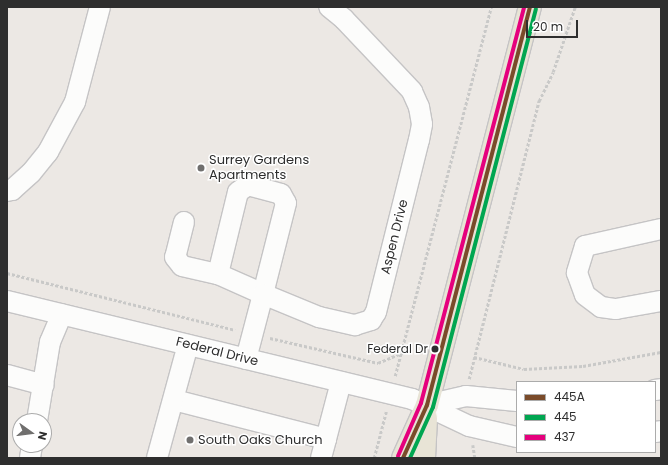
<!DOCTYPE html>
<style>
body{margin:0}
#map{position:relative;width:668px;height:465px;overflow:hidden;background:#ece8e4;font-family:Poppins,sans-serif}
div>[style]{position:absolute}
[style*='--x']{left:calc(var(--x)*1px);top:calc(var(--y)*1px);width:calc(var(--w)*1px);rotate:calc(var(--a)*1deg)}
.path>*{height:2.5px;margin-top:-1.25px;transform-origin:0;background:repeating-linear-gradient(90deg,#c9c9c8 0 3px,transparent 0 5px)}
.roads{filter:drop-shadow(1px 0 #c5c4c5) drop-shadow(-1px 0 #c5c4c5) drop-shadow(0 1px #c5c4c5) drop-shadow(0 -1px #c5c4c5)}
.minor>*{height:20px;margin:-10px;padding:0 10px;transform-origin:10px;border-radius:10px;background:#fcfcfb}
.major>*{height:22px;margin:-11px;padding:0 11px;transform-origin:11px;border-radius:11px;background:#e8e4d6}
.bus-1>*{height:4px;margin:-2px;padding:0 2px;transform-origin:2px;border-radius:2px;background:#7a4b2a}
.bus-2>*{height:4px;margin:-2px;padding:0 2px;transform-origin:2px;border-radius:2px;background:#00a651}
.bus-3>*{height:4px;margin:-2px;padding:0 2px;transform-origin:2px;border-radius:2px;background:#e5007d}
.dots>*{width:11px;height:11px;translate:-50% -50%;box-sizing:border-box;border:2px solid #fff;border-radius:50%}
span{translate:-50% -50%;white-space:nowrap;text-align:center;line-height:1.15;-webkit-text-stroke:3px #fff;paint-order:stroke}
.bus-label{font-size:12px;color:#2e2e2e}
.right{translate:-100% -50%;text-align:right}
.poi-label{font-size:13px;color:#2e2e2e}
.left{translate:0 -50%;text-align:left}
.street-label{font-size:13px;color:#2e2e2e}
.frame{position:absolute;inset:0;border:8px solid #2e2e2e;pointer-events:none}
.legend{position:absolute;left:516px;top:381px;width:140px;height:72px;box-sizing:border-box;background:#fff;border:1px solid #ababab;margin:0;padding:5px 7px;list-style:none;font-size:12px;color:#2e2e2e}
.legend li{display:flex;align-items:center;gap:8px;height:20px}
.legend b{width:20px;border:1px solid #ababab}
.north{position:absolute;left:12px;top:413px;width:40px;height:40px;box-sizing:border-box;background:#fff;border:1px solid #ababab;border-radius:50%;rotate:104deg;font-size:11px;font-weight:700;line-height:16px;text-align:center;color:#2e2e2e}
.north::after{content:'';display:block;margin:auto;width:14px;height:18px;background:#706f6e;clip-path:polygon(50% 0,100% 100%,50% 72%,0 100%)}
.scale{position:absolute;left:526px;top:20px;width:52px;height:18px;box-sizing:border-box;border:2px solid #2e2e2e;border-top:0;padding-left:5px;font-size:12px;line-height:14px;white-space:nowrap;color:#2e2e2e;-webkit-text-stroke:3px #fff;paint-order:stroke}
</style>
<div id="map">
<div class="path">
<div style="--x:7;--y:273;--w:235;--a:14"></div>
<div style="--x:270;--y:338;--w:111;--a:13"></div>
<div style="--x:378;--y:363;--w:26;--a:-23"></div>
<div style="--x:474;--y:357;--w:51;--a:13.5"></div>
<div style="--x:524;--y:369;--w:59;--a:-2.9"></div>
<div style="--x:583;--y:366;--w:79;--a:-10.2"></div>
<div style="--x:395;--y:376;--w:381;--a:-75.4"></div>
<div style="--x:469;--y:379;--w:287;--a:-75.9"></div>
<div style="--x:539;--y:101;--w:32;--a:-64"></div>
<div style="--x:553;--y:72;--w:69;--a:-71.3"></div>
<div style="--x:473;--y:445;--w:13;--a:81"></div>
<div style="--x:374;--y:458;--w:48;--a:-75.4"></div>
</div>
<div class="roads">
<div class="minor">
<div style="--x:248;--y:185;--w:34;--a:15"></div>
<div style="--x:281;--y:194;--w:10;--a:61"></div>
<div style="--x:286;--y:203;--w:94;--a:104.2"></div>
<div style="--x:263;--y:294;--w:49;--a:-156"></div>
<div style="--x:218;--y:274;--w:84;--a:-76.3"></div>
<div style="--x:238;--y:192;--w:12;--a:-35"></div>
<div style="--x:7;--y:191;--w:5;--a:-11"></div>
<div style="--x:12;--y:190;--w:25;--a:-42"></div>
<div style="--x:31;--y:173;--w:27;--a:-51"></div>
<div style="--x:48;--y:152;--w:57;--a:-61.6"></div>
<div style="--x:75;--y:102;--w:98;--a:-75.3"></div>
<div style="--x:184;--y:222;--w:36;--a:104"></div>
<div style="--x:175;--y:257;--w:11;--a:52"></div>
<div style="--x:182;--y:266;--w:37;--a:13"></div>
<div style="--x:661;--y:229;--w:78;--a:167.4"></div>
<div style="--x:585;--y:246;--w:28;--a:107"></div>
<div style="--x:577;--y:273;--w:23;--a:70"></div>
<div style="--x:585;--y:295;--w:20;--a:37"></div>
<div style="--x:601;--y:307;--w:15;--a:8"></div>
<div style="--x:616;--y:309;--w:46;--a:-10.1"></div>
<div style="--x:7;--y:301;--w:417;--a:13.6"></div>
<div style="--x:412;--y:399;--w:63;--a:25.3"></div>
<div style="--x:469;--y:426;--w:49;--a:12.9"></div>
<div style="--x:246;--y:359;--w:67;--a:-75.3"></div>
<div style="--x:263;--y:294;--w:61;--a:22.3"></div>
<div style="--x:319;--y:317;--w:37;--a:13"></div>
<div style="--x:355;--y:325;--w:17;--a:-17"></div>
<div style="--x:371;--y:320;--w:9;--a:-58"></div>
<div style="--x:376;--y:312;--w:177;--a:-76"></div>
<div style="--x:419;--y:140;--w:16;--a:-79"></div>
<div style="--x:422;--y:124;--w:17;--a:-100"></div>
<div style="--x:419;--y:107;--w:17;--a:-114"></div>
<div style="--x:412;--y:91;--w:99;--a:-133.4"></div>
<div style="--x:344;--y:19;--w:19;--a:-141"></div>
<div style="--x:7;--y:375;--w:38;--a:15"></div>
<div style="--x:655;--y:390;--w:6;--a:-9"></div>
<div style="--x:174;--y:400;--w:157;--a:14.4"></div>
<div style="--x:326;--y:439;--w:59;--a:-75.3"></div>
<div style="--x:427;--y:405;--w:40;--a:-13"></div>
<div style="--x:466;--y:396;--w:51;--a:5.6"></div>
<div style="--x:37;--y:421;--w:80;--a:-80.7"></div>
<div style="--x:50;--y:342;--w:30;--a:-67"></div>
<div style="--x:655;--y:432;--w:6;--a:-9"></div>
<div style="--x:30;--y:458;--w:13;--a:-81"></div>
<div style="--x:157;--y:458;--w:117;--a:-74.7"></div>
<div style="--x:321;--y:458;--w:20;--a:-75"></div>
</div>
<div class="major">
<div style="--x:403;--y:458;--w:58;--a:-65.6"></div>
<div style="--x:427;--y:405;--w:411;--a:-75.5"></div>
<div style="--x:424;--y:458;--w:40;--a:-87.1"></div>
</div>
</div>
<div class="bus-1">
<div style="--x:403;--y:458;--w:58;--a:-65.6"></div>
<div style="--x:427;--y:405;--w:411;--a:-75.5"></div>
</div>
<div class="bus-2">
<div style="--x:410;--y:458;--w:56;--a:-65.7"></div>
<div style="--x:433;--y:407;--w:411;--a:-75.5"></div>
</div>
<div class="bus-3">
<div style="--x:398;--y:456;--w:58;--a:-66.5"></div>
<div style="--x:421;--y:403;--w:409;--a:-75.4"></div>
</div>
<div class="dots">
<div style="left:201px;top:168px;background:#706f6e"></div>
<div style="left:435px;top:349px;background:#2e2e2e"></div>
<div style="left:190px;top:440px;background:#706f6e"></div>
</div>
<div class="bus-label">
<span class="right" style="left:428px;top:349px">Federal Dr</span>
</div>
<div class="poi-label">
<span class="left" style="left:209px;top:168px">Surrey Gardens<br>Apartments</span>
<span class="left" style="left:198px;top:440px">South Oaks Church</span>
</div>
<div class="street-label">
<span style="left:395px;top:237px;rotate:-76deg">Aspen Drive</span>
<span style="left:217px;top:352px;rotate:14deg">Federal Drive</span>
</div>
<div class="frame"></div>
<ul class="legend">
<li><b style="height:5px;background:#7a4b2a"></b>445A</li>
<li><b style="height:5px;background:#00a651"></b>445</li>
<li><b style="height:5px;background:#e5007d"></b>437</li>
</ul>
<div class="north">N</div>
<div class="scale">20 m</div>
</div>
